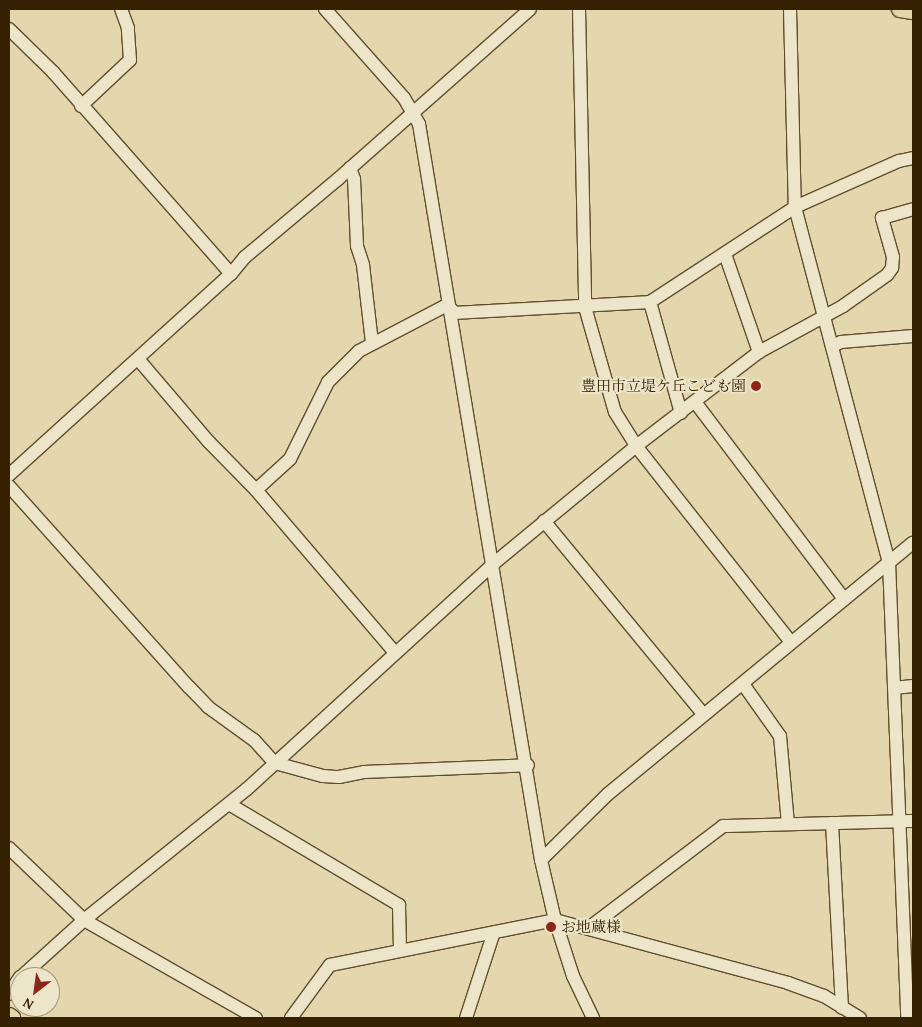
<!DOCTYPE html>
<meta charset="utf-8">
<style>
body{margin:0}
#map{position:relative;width:922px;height:1027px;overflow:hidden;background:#e4d7ae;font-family:"Gentium Book Plus","Noto Serif JP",serif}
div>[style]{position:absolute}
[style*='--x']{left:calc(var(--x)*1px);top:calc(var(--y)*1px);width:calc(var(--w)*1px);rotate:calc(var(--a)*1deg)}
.roads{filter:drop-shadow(1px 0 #624e2d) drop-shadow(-1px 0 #624e2d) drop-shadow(0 1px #624e2d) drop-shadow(0 -1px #624e2d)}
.minor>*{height:12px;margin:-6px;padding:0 6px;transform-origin:6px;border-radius:6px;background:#ede5ca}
.major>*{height:16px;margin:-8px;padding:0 8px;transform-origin:8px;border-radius:8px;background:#e4d7ae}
.dots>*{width:14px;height:14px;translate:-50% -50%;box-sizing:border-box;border:2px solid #ede5ca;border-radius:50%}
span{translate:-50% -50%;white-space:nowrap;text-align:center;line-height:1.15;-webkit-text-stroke:4px #ede5ca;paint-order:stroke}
.poi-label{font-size:15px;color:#362102}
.right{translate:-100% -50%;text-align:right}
.left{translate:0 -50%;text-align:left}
.frame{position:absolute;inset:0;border:10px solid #362102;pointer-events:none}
.north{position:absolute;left:10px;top:967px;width:50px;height:50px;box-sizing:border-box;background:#ede5ca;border:1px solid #a4977a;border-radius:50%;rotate:210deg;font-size:14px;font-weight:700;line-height:20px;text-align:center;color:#362102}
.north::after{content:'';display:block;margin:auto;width:18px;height:22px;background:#8f2418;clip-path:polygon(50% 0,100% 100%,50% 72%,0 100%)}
</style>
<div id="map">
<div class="roads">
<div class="minor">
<div style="--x:325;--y:9;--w:119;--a:48.4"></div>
<div style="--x:404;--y:98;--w:30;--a:60"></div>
<div style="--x:419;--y:124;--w:746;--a:80.59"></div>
<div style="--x:541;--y:860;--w:62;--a:76.9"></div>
<div style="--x:555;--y:920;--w:59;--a:72.2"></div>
<div style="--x:573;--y:976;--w:47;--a:64.5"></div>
<div style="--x:579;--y:9;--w:298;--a:88.8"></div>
<div style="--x:585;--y:307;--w:109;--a:74.1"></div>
<div style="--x:615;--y:412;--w:40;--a:58"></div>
<div style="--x:636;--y:446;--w:250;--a:51.7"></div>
<div style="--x:790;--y:9;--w:198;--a:88.6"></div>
<div style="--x:795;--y:207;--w:367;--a:75.2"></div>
<div style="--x:889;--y:562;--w:456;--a:87.7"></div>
<div style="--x:9;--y:29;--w:62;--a:44.3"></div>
<div style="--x:53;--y:72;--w:269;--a:48.6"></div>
<div style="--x:81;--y:106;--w:67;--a:-43.2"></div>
<div style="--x:130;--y:60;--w:32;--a:-94"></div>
<div style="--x:128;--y:28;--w:20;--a:-110"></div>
<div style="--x:350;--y:168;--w:12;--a:70"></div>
<div style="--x:354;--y:179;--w:67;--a:87.4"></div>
<div style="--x:357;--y:246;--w:20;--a:72"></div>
<div style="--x:363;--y:265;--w:79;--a:83.4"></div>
<div style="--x:725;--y:254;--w:104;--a:70.9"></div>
<div style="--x:650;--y:302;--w:115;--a:74.4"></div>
<div style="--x:447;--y:305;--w:11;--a:45"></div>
<div style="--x:455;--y:313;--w:195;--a:-3.2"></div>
<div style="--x:650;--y:302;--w:173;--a:-33.2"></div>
<div style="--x:795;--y:207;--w:114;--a:-23.9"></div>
<div style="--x:899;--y:161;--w:14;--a:-12"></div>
<div style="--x:832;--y:346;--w:10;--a:-24"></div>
<div style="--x:841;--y:342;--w:72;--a:-4.8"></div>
<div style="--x:138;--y:359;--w:108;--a:49.5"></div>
<div style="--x:208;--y:441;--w:69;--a:45.6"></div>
<div style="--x:256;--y:490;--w:214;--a:49.5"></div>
<div style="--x:695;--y:402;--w:246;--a:52.9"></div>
<div style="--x:9;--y:475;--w:299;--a:-42.2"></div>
<div style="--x:231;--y:274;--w:22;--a:-51"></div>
<div style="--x:245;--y:257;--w:121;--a:-40"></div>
<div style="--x:338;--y:179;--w:256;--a:-41.5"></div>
<div style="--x:9;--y:486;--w:270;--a:48.2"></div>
<div style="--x:189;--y:687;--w:28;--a:46"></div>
<div style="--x:208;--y:707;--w:57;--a:35.7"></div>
<div style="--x:254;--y:740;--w:31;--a:48"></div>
<div style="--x:275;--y:763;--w:50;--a:15.2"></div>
<div style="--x:323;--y:776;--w:16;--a:4"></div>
<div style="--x:339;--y:777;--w:25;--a:-11"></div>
<div style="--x:364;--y:772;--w:164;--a:-2.4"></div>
<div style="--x:256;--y:490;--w:46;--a:-42.4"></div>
<div style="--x:290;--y:459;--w:86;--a:-63.7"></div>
<div style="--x:328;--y:382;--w:44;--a:-45"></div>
<div style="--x:359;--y:351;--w:99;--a:-27.6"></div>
<div style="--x:544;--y:521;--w:251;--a:50.5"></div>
<div style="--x:743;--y:684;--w:64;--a:54.6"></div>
<div style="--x:780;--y:736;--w:88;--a:84.8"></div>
<div style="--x:894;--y:688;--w:19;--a:-6"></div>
<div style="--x:229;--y:804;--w:198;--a:30.7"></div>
<div style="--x:399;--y:905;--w:44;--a:88.7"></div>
<div style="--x:832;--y:823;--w:185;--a:86.9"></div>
<div style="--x:9;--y:848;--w:104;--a:43.8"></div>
<div style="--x:84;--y:920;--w:198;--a:29.7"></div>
<div style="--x:541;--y:860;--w:94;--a:-44.6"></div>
<div style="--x:608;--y:794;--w:395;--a:-39.5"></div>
<div style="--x:590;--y:927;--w:167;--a:-37.2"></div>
<div style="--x:723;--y:826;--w:190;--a:-1.5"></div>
<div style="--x:21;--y:977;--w:85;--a:-42.1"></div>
<div style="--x:84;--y:920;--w:209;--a:-38.8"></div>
<div style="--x:247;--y:789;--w:333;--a:-42.4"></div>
<div style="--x:493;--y:564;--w:185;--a:-39.5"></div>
<div style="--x:636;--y:446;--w:155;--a:-37.4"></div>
<div style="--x:759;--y:352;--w:96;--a:-28.7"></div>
<div style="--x:843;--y:306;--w:54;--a:-35.2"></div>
<div style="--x:887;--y:275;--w:9;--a:-54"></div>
<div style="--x:892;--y:268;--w:11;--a:-85"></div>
<div style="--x:893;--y:257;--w:41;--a:-105.8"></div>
<div style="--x:882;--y:218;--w:32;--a:-16"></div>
<div style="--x:9;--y:994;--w:20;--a:-57"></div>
<div style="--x:291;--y:1018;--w:66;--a:-53.7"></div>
<div style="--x:330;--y:965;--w:229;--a:-11.3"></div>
<div style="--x:555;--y:920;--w:241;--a:15.1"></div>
<div style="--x:788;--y:983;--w:38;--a:20"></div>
<div style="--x:824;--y:996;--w:42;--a:31.4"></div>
<div style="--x:466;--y:1018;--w:90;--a:-72"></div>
</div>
<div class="major">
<div style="--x:900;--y:9;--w:13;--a:9"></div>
<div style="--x:9;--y:1016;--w:4;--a:34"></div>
</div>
</div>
<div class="dots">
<div style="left:756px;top:386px;background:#8f2418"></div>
<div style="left:551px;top:927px;background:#8f2418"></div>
</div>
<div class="poi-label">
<span class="right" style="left:746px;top:386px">豊田市立堤ケ丘こども園</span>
<span class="left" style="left:561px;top:927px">お地蔵様</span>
</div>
<div class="frame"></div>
<div class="north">N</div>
</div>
